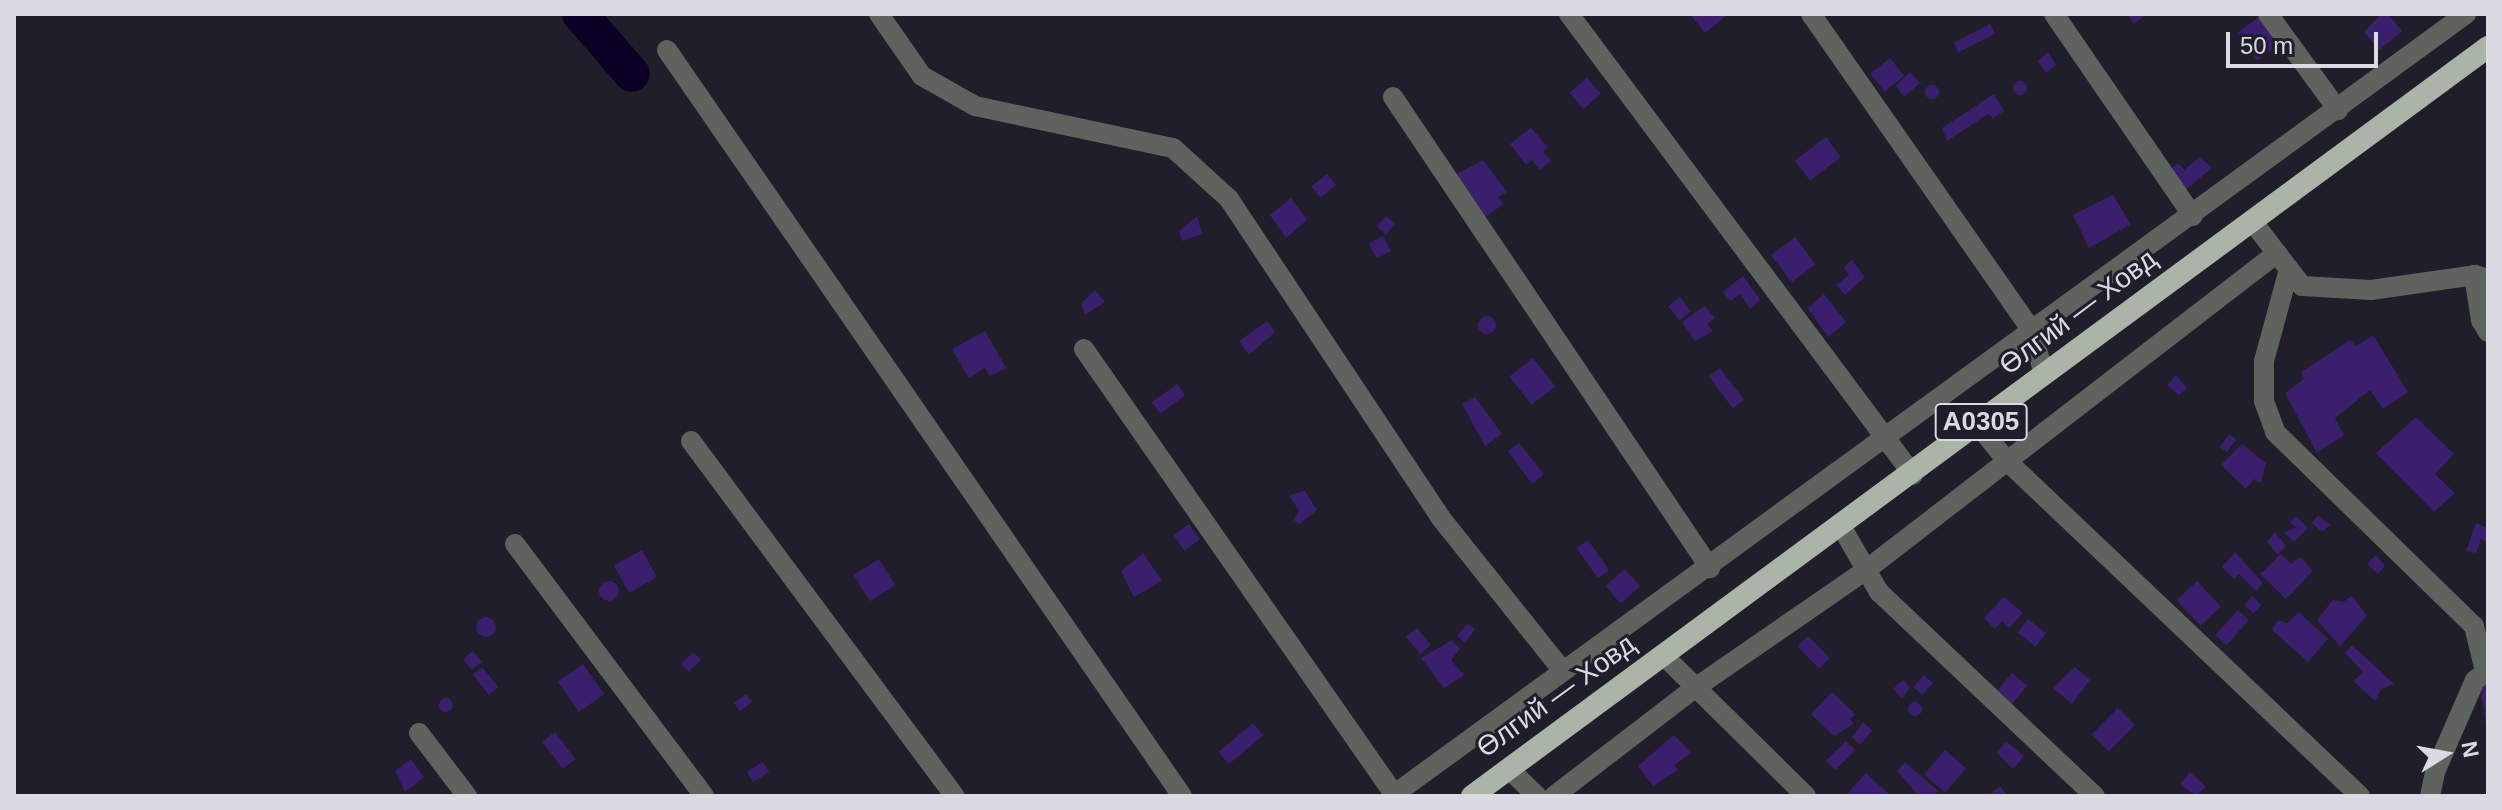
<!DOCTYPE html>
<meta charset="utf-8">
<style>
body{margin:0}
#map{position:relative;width:2502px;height:810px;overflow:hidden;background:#201e2a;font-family:Helvetica,sans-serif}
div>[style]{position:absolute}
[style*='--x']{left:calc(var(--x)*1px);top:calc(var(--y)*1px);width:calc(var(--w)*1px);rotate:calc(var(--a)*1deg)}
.river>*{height:36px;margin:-18px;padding:0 18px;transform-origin:18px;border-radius:18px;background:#0c0024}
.building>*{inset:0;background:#3a1f6d;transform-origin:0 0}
.round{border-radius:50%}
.minor>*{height:20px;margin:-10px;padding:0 10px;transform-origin:10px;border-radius:10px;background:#5e635d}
.trunk>*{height:22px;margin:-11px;padding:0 11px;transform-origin:11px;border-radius:11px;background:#aab4a7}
span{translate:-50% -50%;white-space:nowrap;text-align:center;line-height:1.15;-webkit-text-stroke:6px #201e2a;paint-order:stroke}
.shield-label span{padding:2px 6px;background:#201e2a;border:2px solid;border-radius:6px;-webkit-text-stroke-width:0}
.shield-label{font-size:26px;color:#dbdae2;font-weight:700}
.street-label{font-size:28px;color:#dbdae2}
.frame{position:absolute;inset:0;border:16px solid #dbdae2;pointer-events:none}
.north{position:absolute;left:2406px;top:714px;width:80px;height:80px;-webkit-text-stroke:6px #201e2a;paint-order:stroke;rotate:79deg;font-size:22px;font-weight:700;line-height:32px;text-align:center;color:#dbdae2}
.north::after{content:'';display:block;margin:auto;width:28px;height:36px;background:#dbdae2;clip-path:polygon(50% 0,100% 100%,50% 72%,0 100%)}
.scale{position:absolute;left:2226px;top:32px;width:152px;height:36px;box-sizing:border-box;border:4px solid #dbdae2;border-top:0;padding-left:10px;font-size:24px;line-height:28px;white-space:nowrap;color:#dbdae2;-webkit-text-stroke:6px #201e2a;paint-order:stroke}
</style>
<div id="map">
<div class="river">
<div style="--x:580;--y:14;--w:79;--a:49.1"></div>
</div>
<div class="building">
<div style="clip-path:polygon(1690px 14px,1728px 14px,1705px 33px)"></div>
<div style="clip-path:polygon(2127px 14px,2147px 14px,2134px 24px)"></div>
<div style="clip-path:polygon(2381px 14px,2388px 14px,2402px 31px,2379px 50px,2364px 32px)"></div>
<div style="left:2260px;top:16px;width:34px;height:29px;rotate:53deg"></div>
<div style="left:1990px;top:24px;width:11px;height:41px;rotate:63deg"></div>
<div style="clip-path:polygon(2048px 52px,2056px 65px,2046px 73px,2038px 61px)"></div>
<div style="left:1890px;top:58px;width:23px;height:25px;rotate:52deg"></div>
<div style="clip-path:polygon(1910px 72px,1920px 83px,1904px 97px,1896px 86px)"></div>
<div style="left:1587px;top:78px;width:21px;height:23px;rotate:49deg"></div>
<div class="round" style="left:2013px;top:81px;width:14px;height:14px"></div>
<div class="round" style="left:1925px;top:85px;width:14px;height:14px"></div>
<div style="clip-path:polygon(1994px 94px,2004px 111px,1993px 118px,1988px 114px,1947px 141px,1942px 128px)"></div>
<div style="clip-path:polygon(1531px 128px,1548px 147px,1543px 152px,1551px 160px,1540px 170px,1532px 160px,1526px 165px,1510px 144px)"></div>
<div style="left:1826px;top:137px;width:25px;height:39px;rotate:53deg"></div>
<div style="clip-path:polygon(2200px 157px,2212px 168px,2186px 189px,2170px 170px,2178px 163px,2184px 170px)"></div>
<div style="clip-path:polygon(1483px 160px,1507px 192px,1498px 197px,1504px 204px,1482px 219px,1454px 175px)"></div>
<div style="left:1327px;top:174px;width:14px;height:20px;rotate:51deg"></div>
<div style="clip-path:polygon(2113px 195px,2131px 224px,2089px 248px,2073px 215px)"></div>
<div style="clip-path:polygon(1291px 198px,1307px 220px,1286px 238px,1270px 215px)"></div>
<div style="clip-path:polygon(1197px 216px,1202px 234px,1182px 241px,1179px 231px)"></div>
<div style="clip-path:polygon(1386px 216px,1395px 223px,1386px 235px,1377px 226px)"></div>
<div style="left:1383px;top:236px;width:17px;height:16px;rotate:62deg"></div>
<div style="left:1795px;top:237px;width:34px;height:30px;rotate:53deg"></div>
<div style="clip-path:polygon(1852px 260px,1865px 277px,1845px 295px,1836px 285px,1849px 275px,1844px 267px)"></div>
<div style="clip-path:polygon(1743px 276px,1760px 300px,1750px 309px,1740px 294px,1731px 301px,1722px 292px)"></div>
<div style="clip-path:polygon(1095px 290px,1105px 302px,1085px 315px,1081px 303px)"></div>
<div style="clip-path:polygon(1824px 294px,1846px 322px,1828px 337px,1808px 308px)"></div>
<div style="left:1680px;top:297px;width:18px;height:15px;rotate:52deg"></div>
<div style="clip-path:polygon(1705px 306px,1715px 318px,1707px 324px,1713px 331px,1695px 341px,1682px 322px)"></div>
<div class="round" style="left:1478px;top:316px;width:18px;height:18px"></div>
<div style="clip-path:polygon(1267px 321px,1275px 332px,1249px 355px,1239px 341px)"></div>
<div style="clip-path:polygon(985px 331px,1006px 368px,990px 376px,985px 368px,969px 378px,952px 349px)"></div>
<div style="clip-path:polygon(2373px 335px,2408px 392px,2383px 409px,2370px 390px,2335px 418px,2344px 435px,2317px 453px,2285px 393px,2304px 379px,2301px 372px,2350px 340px,2356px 346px)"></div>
<div style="left:1533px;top:358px;width:36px;height:30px;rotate:52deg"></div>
<div style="left:1720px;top:368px;width:40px;height:14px;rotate:53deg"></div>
<div style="clip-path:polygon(2176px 375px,2187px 388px,2179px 395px,2167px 385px)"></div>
<div style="left:1177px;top:384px;width:14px;height:31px;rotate:54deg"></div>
<div style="clip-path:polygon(1475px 397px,1502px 434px,1485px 446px,1462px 404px)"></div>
<div style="clip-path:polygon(2416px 417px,2454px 454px,2435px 474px,2455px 493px,2434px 512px,2376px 453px)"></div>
<div style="left:2229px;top:434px;width:9px;height:16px;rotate:36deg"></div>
<div style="clip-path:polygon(1519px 443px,1544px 474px,1532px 484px,1508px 451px)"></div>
<div style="clip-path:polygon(2242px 444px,2266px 463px,2261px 483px,2254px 479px,2246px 489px,2221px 465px)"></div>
<div style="clip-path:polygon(1305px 491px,1317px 510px,1299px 524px,1294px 520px,1299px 511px,1289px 495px)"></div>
<div style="clip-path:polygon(2318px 515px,2330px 525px,2322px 532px,2312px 523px)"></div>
<div style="clip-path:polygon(2296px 516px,2308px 528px,2294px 542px,2283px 532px,2297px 528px,2290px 522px)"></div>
<div style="clip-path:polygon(2476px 523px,2488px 528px,2488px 543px,2481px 539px,2476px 553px,2466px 551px)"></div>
<div style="left:1189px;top:524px;width:19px;height:19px;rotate:55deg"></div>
<div style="clip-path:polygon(2275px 532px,2286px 546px,2278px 555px,2267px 542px)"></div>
<div style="left:1588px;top:540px;width:37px;height:14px;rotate:55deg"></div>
<div style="left:642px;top:550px;width:31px;height:32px;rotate:61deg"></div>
<div style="clip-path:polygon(2235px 552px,2263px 583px,2256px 591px,2239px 574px,2234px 579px,2222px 567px)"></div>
<div style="clip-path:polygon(1143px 553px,1162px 581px,1134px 597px,1121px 571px)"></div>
<div style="clip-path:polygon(2281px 554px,2291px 564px,2300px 557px,2313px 571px,2286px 599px,2260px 574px)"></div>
<div style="clip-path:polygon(2376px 555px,2385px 566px,2378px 574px,2367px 564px)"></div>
<div style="left:879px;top:559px;width:31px;height:30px;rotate:58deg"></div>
<div style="left:1625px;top:569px;width:23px;height:26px;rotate:49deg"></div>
<div style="left:2197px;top:581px;width:35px;height:28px;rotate:47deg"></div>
<div class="round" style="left:599px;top:581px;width:20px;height:20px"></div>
<div style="left:2252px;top:596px;width:13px;height:12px;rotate:42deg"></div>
<div style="clip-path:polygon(2352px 596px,2367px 616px,2340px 646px,2317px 620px,2333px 600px,2343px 602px)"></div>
<div style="clip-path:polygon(2004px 597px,2023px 613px,2009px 628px,2002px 621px,1995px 629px,1984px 618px)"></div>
<div style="left:2238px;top:610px;width:15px;height:34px;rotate:42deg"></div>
<div style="clip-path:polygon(2299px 612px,2328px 639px,2308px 662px,2272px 630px,2278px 620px,2287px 623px)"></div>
<div class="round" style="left:476px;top:617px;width:20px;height:20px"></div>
<div style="left:2028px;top:619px;width:23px;height:17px;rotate:38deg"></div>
<div style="clip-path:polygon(1467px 624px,1475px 629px,1465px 643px,1457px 636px)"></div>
<div style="left:1417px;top:628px;width:22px;height:14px;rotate:51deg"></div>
<div style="left:1808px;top:636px;width:31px;height:15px;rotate:45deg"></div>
<div style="clip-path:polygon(1452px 640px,1460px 649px,1451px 660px,1464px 675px,1444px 688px,1421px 658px)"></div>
<div style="clip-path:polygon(2352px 645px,2394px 684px,2381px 689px,2375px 701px,2353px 681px,2363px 672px,2345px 653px)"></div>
<div style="left:473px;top:651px;width:14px;height:13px;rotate:51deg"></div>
<div style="left:693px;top:652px;width:11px;height:17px;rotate:45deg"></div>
<div style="left:583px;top:664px;width:37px;height:31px;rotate:55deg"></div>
<div style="left:482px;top:667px;width:26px;height:12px;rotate:51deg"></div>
<div style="clip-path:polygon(2075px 667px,2090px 680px,2072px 704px,2053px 688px)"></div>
<div style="left:2012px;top:673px;width:20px;height:27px;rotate:41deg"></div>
<div style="left:1924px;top:675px;width:12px;height:16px;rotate:42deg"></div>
<div style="clip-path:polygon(1903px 680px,1910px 688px,1902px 698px,1893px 689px)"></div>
<div style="clip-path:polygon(2488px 683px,2488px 726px,2486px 726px,2480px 684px)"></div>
<div style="clip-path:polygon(1832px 692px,1855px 714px,1850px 719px,1854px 724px,1834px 736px,1811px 714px)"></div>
<div style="left:746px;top:694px;width:10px;height:15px;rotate:53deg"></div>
<div class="round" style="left:439px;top:698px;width:14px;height:14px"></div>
<div class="round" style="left:1908px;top:702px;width:14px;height:14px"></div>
<div style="left:2118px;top:708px;width:24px;height:37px;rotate:45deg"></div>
<div style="clip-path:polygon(1863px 722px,1872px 731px,1860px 745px,1852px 737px)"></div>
<div style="left:1253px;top:723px;width:16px;height:45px;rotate:50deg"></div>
<div style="left:555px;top:732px;width:34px;height:16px;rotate:53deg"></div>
<div style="clip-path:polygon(1674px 735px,1691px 753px,1674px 765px,1678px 770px,1653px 786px,1638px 766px)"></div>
<div style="left:1846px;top:741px;width:13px;height:28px;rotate:45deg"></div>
<div style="clip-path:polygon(2006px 741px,2024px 756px,2013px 769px,1997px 753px)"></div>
<div style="left:1945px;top:750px;width:28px;height:32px;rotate:41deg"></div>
<div style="clip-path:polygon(411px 759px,424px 777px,405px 792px,395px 771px)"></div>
<div style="left:763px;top:762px;width:12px;height:19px;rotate:59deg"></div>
<div style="clip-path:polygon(1905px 762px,1938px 791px,1934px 796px,1919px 796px,1897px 771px)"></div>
<div style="clip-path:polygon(2190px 772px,2206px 787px,2196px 796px,2180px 784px)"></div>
<div style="clip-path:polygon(1866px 773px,1891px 796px,1845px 796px)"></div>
<div style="clip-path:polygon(2000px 786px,2007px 796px,1988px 796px)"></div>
</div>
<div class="minor">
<div style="--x:879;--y:14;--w:75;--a:55.3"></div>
<div style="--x:922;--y:76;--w:61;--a:29.5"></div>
<div style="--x:975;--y:106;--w:202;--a:12"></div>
<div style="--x:1173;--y:148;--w:76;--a:42.3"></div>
<div style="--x:1229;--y:199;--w:382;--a:56.4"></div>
<div style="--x:1440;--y:517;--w:197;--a:51.4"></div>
<div style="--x:1569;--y:14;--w:575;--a:53.27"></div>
<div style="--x:1811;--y:14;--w:384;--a:55.1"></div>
<div style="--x:2031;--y:329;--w:47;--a:73.9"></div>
<div style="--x:2054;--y:14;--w:245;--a:55.5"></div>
<div style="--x:2268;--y:14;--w:119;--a:53.9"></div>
<div style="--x:667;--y:50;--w:906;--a:55.38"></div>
<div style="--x:1393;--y:97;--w:568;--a:56.06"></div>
<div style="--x:2252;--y:221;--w:82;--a:52.4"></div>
<div style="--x:2302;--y:286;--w:69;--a:3.3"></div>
<div style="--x:2371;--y:290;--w:105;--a:-8.2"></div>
<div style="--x:2475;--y:275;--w:14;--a:17"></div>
<div style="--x:2289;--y:269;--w:95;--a:105.2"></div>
<div style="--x:2264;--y:361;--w:40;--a:90"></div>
<div style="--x:2264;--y:401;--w:33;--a:70"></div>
<div style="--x:2275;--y:432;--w:278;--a:44.3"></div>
<div style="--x:2474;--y:626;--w:46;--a:76.3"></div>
<div style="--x:2474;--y:275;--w:46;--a:81.2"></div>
<div style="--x:2481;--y:320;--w:14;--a:60"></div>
<div style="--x:1084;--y:349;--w:542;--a:55.14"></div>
<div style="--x:1978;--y:425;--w:46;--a:51.1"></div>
<div style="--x:2007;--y:461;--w:487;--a:43.5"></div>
<div style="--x:691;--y:441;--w:442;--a:53.4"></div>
<div style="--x:1841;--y:526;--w:76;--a:60.1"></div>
<div style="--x:1879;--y:592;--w:297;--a:43.4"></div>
<div style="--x:515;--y:544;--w:315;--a:53.1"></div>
<div style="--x:1663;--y:655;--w:201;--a:44.6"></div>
<div style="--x:419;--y:733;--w:79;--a:52.7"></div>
<div style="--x:1509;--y:769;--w:39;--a:44"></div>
<div style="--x:1392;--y:796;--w:1329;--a:-36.06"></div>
<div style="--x:1554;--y:796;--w:178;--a:-37.5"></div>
<div style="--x:1695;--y:688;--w:208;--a:-34.6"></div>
<div style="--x:1866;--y:570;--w:519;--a:-37.64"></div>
<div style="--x:2430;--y:796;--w:25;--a:-78"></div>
<div style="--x:2435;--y:772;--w:100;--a:-66.5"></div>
<div style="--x:2475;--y:680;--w:16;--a:-35"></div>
</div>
<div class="trunk">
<div style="--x:1472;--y:796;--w:1262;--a:-36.4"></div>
</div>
<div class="shield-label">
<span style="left:1981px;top:422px">A0305</span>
</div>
<div class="street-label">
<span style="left:2078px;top:312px;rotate:-37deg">Өлгий — Ховд</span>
<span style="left:1556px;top:696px;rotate:-36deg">Өлгий — Ховд</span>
</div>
<div class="frame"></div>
<div class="north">N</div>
<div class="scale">50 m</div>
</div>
